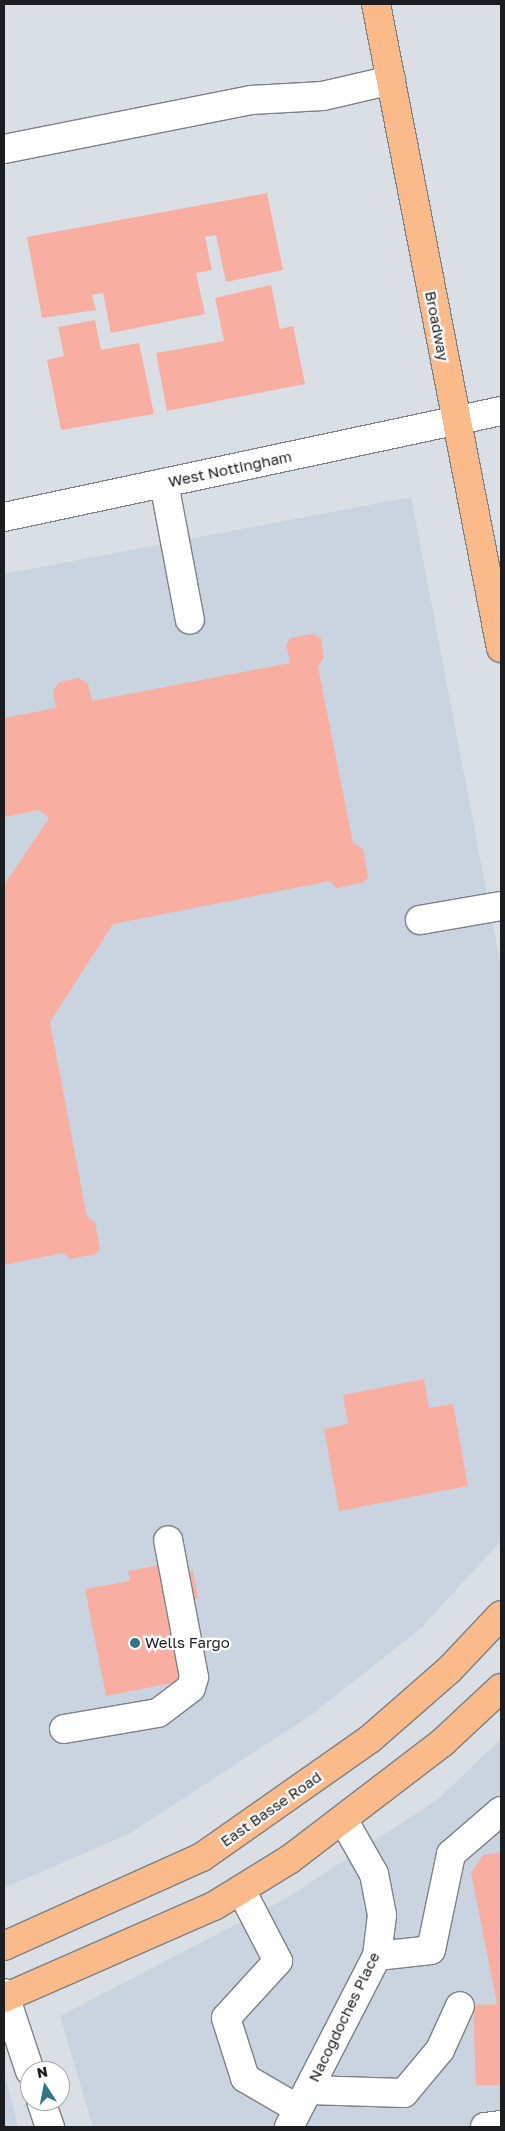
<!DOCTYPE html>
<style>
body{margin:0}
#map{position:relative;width:505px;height:2131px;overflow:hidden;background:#d9dfe5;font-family:"Golos Text",sans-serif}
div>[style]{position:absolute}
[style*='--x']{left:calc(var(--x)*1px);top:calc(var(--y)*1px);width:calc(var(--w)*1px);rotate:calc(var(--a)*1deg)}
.built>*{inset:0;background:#c9d4e0}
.building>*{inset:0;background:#f8afa2}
.roads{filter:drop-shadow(1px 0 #7c8186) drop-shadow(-1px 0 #7c8186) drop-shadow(0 1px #7c8186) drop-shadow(0 -1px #7c8186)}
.minor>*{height:28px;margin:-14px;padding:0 14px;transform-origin:14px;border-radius:14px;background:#fff}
.major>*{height:28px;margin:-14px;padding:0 14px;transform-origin:14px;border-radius:14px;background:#faba8a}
.dots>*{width:14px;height:14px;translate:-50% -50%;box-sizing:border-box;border:2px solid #fff;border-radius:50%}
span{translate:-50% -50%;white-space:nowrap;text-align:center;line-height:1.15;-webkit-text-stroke:4.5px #fff;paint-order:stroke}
.street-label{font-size:15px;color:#1b1d20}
.poi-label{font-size:15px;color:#1b1d20}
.left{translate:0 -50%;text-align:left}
.frame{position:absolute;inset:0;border:5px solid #1b1d20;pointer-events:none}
.north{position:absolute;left:20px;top:2061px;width:50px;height:50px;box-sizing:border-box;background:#fff;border:1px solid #a4a5a6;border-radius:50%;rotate:349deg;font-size:14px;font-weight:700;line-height:20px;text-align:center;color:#1b1d20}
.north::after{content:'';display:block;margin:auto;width:18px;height:22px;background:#327785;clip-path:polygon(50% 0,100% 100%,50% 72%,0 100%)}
</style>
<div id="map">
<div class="built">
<div style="clip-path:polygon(411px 497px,501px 967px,501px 1541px,420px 1629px,311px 1715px,129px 1834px,4px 1888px,4px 574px)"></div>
<div style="clip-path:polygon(501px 1739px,501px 2127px,93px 2127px,60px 2016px,285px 1899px,437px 1800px)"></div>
<div style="clip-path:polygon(4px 2071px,18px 2127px,4px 2127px)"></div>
</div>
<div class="building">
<div style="clip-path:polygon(267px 193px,283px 270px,226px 282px,216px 235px,205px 237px,212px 270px,196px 273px,205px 314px,111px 333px,103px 293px,92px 295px,96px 310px,42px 318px,27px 237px)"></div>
<div style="clip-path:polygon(271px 285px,280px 329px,293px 326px,305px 384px,167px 411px,156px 353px,224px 341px,215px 298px)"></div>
<div style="clip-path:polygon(95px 320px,101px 350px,139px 343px,154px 414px,61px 430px,47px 360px,64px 356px,58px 327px)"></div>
<div style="clip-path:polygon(313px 634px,321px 638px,324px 657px,318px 667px,353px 843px,363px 849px,368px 877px,364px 882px,337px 888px,330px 881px,113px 924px,50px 1022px,87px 1217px,95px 1222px,100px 1248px,96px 1254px,70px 1259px,63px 1253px,4px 1265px,4px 885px,49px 818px,39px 810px,4px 817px,4px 718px,56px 708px,53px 690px,60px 682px,79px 678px,88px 684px,92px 701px,290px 663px,286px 644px,291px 638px)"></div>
<div style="clip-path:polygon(424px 1379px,429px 1408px,453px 1404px,468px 1486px,339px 1511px,324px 1429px,348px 1424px,343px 1395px)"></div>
<div style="clip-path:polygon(159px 1565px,161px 1576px,193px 1571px,198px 1598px,167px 1605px,182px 1681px,106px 1696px,85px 1589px,130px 1581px,128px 1571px)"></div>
<div style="clip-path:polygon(501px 1852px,501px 2085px,476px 2085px,473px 2005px,497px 2004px,471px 1873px,483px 1855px)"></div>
</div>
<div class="roads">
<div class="minor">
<div style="--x:4;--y:149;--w:252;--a:-11.2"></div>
<div style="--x:251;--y:100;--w:72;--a:-3.2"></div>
<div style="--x:323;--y:96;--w:70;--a:-13.2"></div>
<div style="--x:164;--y:483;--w:139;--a:79.3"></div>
<div style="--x:4;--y:517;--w:508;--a:-12.04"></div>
<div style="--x:420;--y:920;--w:82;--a:-9.8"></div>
<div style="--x:64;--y:1729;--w:95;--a:-9.7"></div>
<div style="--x:158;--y:1713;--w:41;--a:-37.1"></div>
<div style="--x:191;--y:1688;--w:11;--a:-75"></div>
<div style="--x:194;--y:1677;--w:139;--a:-100.7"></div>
<div style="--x:241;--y:1890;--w:80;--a:62.5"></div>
<div style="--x:278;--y:1961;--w:77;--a:132.4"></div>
<div style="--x:226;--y:2018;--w:63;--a:72.4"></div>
<div style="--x:245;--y:2078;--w:61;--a:30.3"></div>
<div style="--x:377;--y:1956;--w:54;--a:-6.3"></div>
<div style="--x:431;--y:1950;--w:98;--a:-78.2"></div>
<div style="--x:451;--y:1854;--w:66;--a:-40.7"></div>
<div style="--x:4;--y:1993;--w:82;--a:71.6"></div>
<div style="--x:308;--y:2090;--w:96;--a:1.8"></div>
<div style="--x:404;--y:2093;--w:56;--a:-50.1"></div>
<div style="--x:440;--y:2050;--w:48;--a:-65.6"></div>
<div style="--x:41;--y:2101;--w:28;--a:71"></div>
<div style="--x:289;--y:2127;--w:192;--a:-62.8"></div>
<div style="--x:377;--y:1956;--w:41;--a:-83"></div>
<div style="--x:382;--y:1915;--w:42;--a:-101"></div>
<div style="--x:374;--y:1874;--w:61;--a:-119.5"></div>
<div style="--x:485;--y:2127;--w:16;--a:-7"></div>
</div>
<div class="major">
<div style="--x:376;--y:4;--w:656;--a:79.02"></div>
<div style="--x:4;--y:1946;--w:217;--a:-24.2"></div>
<div style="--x:202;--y:1857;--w:205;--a:-35.1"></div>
<div style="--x:370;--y:1739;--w:106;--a:-41.2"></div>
<div style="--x:450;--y:1669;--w:74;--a:-46.6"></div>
<div style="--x:4;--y:1998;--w:229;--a:-23.7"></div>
<div style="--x:214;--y:1906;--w:89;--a:-31.7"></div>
<div style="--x:290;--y:1859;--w:193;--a:-37.4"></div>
<div style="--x:443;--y:1742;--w:79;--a:-43"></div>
</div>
</div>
<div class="dots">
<div style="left:135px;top:1643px;background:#327785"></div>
</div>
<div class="street-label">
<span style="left:437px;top:326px;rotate:79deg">Broadway</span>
<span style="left:230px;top:469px;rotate:-12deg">West Nottingham</span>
<span style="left:271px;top:1809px;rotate:-35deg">East Basse Road</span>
<span style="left:344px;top:2017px;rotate:-64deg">Nacogdoches Place</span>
</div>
<div class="poi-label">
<span class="left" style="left:145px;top:1643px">Wells Fargo</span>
</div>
<div class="frame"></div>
<div class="north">N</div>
</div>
